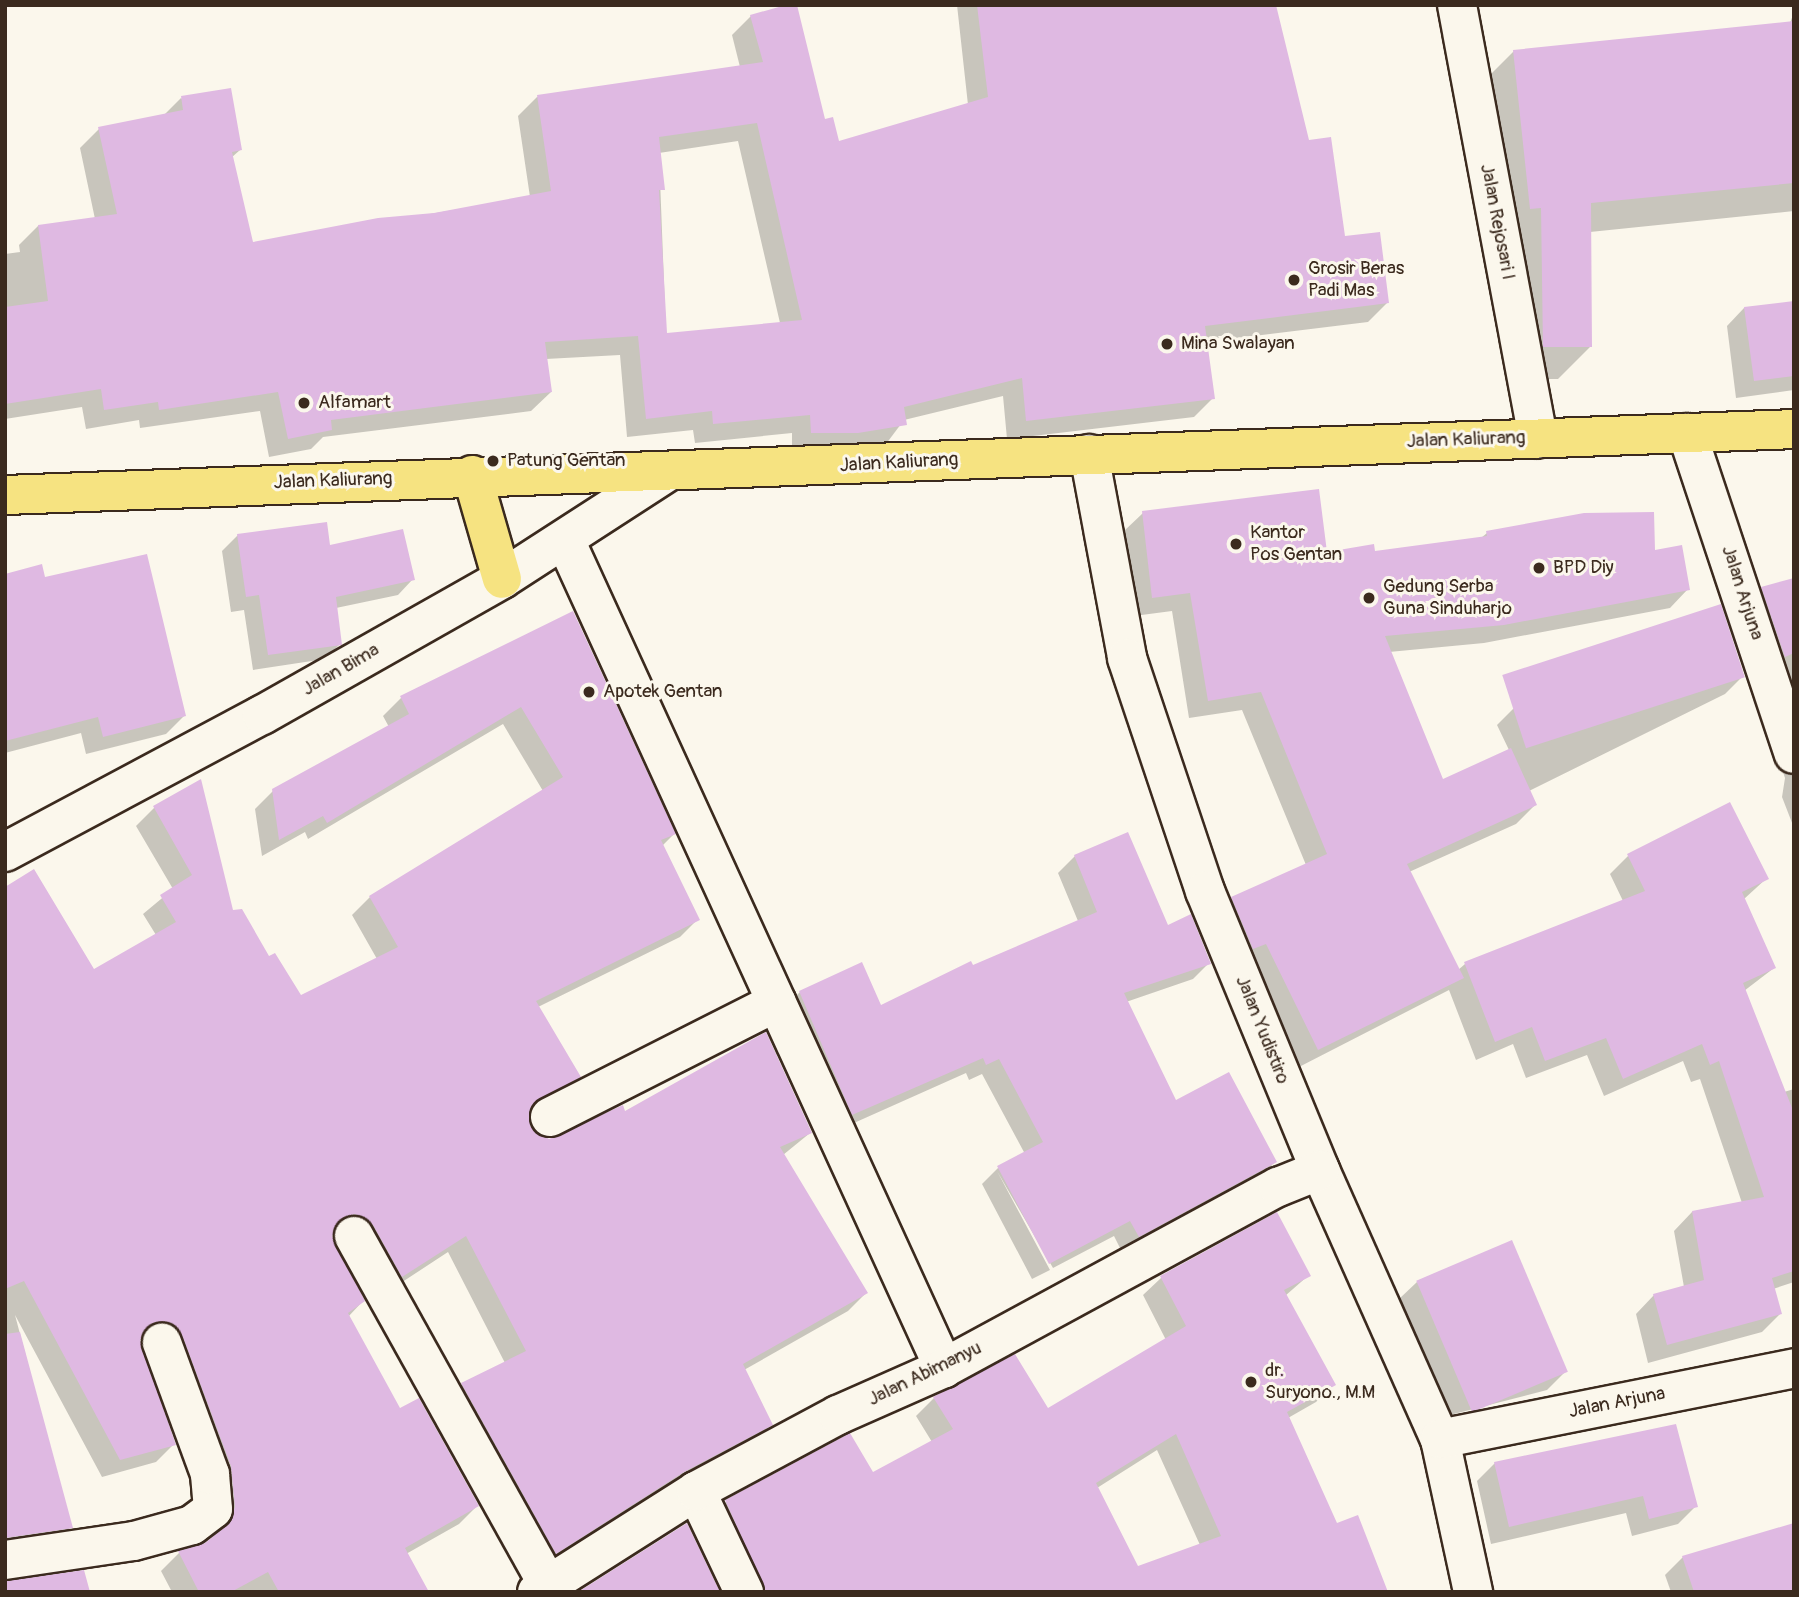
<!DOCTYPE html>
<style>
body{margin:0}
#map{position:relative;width:1799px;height:1597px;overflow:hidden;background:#fbf7ec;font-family:Pangolin,sans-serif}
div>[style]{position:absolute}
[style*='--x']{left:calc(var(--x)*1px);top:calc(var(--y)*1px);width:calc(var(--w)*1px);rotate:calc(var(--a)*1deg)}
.shadow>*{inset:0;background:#0003}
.building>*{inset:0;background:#dfb9e2;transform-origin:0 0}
.roads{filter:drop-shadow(2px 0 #3b2a1e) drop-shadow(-2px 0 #3b2a1e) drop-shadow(0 2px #3b2a1e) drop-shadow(0 -2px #3b2a1e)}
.minor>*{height:38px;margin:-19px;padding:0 19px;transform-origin:19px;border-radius:19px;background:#fbf7ec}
.major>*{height:38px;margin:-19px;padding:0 19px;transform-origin:19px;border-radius:19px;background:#f6e381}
.dots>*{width:19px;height:19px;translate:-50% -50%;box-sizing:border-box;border:4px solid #fbf7ec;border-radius:50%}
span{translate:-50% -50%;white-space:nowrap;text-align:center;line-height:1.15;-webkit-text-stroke:6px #fbf7ec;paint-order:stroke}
.street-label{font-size:19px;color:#3b2a1e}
.poi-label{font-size:19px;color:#3b2a1e}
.left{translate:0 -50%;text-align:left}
.frame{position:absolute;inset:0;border:7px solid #3b2a1e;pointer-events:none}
</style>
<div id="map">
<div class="shadow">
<div style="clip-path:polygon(evenodd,957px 5px,1274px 5px,1307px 142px,1344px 238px,1387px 303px,1368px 322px,1206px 342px,1213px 398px,1194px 417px,1007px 439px,1003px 396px,904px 420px,886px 444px,792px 451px,792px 433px,695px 443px,693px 430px,627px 437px,620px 355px,546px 359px,551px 392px,531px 411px,323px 437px,311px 449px,269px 457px,260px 411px,140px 428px,139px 420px,86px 429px,82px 407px,5px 419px,5px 254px,20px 252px,19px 245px,38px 226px,95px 219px,80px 148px,99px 129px,163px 116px,181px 98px,240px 150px,231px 158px,252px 244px,530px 197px,518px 116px,537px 97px,740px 67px,732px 35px,751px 16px,837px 143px,968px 105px,957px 5px,738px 141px,780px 323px,666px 335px,659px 153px,738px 141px)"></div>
<div style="clip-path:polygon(1794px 12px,1794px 211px,1590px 232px,1591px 346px,1558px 379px,1511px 379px,1481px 84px,1514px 51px,1790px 23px)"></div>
<div style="clip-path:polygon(1794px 303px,1794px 390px,1736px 398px,1727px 326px,1744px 308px)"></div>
<div style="clip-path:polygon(1143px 513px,1326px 554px,1374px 553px,1481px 538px,1487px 533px,1653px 552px,1688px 589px,1670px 608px,1484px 643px,1389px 652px,1442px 781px,1509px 750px,1497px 725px,1515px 707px,1720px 606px,1743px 676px,1725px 694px,1529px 791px,1535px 805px,1516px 824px,1409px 872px,1458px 970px,1465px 964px,1623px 901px,1610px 874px,1628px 856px,1767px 878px,1744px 899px,1774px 968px,1744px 991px,1784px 1092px,1794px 1089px,1794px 1282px,1773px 1289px,1780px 1314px,1762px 1332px,1648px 1363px,1636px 1314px,1654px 1295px,1684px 1287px,1674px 1231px,1692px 1212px,1742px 1203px,1700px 1079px,1691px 1082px,1683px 1061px,1604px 1096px,1587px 1055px,1526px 1078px,1513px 1044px,1476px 1060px,1449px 990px,1299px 1067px,1247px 962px,1213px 917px,1232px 898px,1306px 865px,1242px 710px,1189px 718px,1172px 611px,1134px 616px,1124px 531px)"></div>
<div style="clip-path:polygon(238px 535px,329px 547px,413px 579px,398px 595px,336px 608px,340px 644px,325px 659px,253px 670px,244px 610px,231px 612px,222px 551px)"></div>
<div style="clip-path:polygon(5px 575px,44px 580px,184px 716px,166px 734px,86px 754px,81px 733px,5px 753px)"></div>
<div style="clip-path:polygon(1794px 580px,1794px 828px,1782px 797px,1785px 778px,1732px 618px,1762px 588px)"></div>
<div style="clip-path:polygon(573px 613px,674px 834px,662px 846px,698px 919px,680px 937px,538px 1007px,579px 1076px,561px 1094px,530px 1112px,528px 1127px,549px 1141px,625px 1113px,810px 1133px,783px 1155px,866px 1293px,848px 1311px,744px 1370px,771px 1424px,753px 1442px,537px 1571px,444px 1403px,462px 1385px,505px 1363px,448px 1252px,384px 1294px,348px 1235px,330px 1235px,363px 1301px,348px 1317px,399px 1411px,477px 1506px,459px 1524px,406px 1554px,427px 1592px,172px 1592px,161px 1571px,179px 1553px,212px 1540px,218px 1526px,148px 1339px,138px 1339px,174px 1444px,156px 1462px,102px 1477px,15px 1315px,71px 1527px,53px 1545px,5px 1552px,5px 888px,94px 971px,156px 935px,143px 914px,173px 889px,136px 826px,154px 808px,200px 781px,232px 912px,300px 997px,377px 959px,352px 915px,370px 897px,543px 791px,503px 724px,308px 839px,305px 832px,262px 856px,255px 809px,273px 791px,389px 727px,383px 716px,401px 698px)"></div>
<div style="clip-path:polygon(1075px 856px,1209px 963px,1193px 979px,1126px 1002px,1176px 1102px,1275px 1162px,1258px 1178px,1122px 1252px,1114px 1236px,1053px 1268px,997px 1171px,1050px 1270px,1032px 1279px,982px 1184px,998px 1168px,1025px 1154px,982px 1074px,969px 1080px,966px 1073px,836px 1131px,783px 1009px,800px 992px,880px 1007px,1078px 921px,1058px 873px)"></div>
<div style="clip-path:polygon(evenodd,1277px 1215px,1309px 1275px,1285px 1296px,1334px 1384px,1316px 1402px,1288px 1418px,1336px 1525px,1386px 1592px,742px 1592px,708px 1520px,726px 1502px,850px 1436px,873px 1475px,932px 1442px,916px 1416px,934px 1398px,1047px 1411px,1166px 1340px,1143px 1295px,1161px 1278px,1277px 1215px,1157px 1450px,1200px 1545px,1137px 1568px,1097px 1488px,1157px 1450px)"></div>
<div style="clip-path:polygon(1417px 1282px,1565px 1372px,1547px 1390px,1446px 1416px,1399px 1299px)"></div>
<div style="clip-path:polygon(1495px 1463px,1696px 1506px,1678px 1524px,1632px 1536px,1626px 1513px,1491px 1544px,1477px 1481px)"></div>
<div style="clip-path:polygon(1683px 1557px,1794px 1592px,1671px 1592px,1665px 1575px)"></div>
</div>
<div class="building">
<div style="clip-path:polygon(evenodd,786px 5px,797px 5px,825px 119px,833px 117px,839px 141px,988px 97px,977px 5px,1276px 5px,1309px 140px,1331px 137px,1345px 236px,1380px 232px,1389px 303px,1205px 326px,1215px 399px,1026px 421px,1022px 378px,904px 407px,907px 425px,858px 433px,811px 433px,810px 415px,713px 424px,712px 411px,646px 419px,638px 336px,545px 342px,552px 392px,331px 420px,332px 430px,288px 439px,278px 392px,159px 410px,158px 402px,104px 410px,101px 389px,5px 404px,5px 307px,48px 301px,38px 225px,117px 214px,98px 127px,183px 110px,181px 96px,231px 88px,242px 150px,232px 152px,253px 242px,378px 218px,434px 213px,551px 191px,537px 95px,763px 62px,750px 15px,786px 5px,757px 123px,802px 320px,667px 333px,659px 190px,665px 190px,659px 137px,757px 123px)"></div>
<div style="clip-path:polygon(1794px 21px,1794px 183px,1591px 203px,1592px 347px,1543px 347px,1541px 208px,1530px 209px,1513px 50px)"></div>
<div style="clip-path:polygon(1794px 301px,1794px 376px,1754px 381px,1744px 307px)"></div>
<div style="clip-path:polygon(1319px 489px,1327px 552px,1374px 544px,1375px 551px,1487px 536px,1486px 531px,1584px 513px,1654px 512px,1655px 550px,1682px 545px,1690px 590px,1504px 625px,1385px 636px,1443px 779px,1511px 748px,1537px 805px,1407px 864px,1464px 978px,1318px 1050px,1266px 944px,1253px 949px,1231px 897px,1327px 854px,1261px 692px,1208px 701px,1190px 593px,1152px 598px,1142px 511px)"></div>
<div style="clip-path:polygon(327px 522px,330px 545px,403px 529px,415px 580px,336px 597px,342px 645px,268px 655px,259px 595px,246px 597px,237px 534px)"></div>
<div style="clip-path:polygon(147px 554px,186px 716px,103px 737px,98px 717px,5px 741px,5px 574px,42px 564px,45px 577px)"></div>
<div style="clip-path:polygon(1794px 578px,1794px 653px,1785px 657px,1761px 587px)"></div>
<div style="left:1721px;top:604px;width:77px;height:230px;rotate:72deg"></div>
<div style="clip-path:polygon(573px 611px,676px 834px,661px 840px,700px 920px,536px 1001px,581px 1077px,532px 1105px,530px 1126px,549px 1139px,623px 1105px,625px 1111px,766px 1032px,812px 1133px,780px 1147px,868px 1293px,743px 1364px,773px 1425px,684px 1472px,556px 1554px,461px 1383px,526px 1351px,466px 1236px,402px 1277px,373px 1225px,355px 1214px,344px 1217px,332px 1236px,365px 1301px,348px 1313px,400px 1408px,419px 1398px,479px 1506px,405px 1548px,429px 1592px,279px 1592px,268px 1572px,231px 1592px,199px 1592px,178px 1551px,205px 1543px,226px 1526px,235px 1507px,231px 1466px,182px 1335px,166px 1322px,155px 1322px,140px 1340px,176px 1445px,120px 1460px,24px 1281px,5px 1289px,5px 887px,34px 869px,94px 969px,176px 922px,160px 895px,192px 875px,153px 806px,201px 779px,233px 910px,242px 909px,269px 956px,275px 953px,301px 995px,398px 947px,369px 896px,563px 777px,521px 707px,327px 823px,323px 816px,279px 840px,272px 789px,409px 714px,400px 696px)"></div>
<div style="clip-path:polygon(1730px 802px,1769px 879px,1742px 892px,1776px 968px,1743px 983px,1794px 1113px,1794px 1271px,1772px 1278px,1782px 1314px,1667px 1345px,1653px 1294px,1704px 1280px,1692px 1211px,1764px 1197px,1719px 1061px,1710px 1065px,1702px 1044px,1623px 1079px,1606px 1038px,1545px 1061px,1532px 1027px,1495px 1042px,1464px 962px,1645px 891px,1627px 854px)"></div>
<div style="clip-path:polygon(1128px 832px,1168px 925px,1191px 914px,1211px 964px,1124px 993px,1176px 1100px,1229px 1072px,1277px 1162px,1139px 1237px,1130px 1221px,1049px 1264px,997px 1166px,1043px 1142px,999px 1059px,986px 1065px,983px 1058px,852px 1115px,799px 991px,862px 962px,881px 1005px,971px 961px,973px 965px,1097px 912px,1074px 855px)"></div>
<div style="clip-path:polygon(evenodd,1277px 1212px,1311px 1276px,1284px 1290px,1336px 1385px,1287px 1412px,1337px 1523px,1358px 1515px,1388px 1592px,766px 1592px,725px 1500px,850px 1433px,873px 1472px,953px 1429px,933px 1397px,1015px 1354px,1048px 1408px,1186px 1326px,1160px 1276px,1277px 1212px,1176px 1434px,1221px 1536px,1138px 1566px,1096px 1483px,1176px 1434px)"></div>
<div style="left:1512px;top:1240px;width:143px;height:104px;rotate:67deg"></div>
<div style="clip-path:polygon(20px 1332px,73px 1528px,5px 1538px,5px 1334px)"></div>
<div style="clip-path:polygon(1676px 1424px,1698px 1507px,1649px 1519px,1643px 1496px,1509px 1527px,1494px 1462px)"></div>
<div style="clip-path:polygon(687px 1523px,720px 1592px,578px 1592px)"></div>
<div style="clip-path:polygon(1794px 1523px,1794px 1592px,1694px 1592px,1682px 1556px)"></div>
<div style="clip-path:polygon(84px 1570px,90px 1592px,5px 1592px,5px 1581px)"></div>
</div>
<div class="roads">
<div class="minor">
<div style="--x:1457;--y:5;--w:441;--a:79.4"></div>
<div style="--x:1687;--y:433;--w:338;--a:71.6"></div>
<div style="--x:1089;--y:454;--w:208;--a:79.4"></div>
<div style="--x:1127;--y:658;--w:246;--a:71.5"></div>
<div style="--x:1205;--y:891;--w:302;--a:67.6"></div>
<div style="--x:1320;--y:1170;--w:295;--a:66"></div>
<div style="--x:1440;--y:1439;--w:157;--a:77.8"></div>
<div style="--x:565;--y:540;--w:911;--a:65.41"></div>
<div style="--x:5;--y:852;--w:291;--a:-28.1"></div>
<div style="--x:262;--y:715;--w:276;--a:-29.5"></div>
<div style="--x:502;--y:579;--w:195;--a:-32.9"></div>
<div style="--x:550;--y:1117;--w:254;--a:-26.9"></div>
<div style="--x:354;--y:1236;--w:399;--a:60.9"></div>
<div style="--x:1440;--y:1439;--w:361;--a:-11.3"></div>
<div style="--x:696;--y:1491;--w:112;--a:64.6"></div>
<div style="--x:5;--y:1560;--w:130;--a:-8.4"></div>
<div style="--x:134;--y:1541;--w:60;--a:-15.4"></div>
<div style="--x:192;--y:1525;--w:26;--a:-37"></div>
<div style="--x:213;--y:1509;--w:35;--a:-95"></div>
<div style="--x:210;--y:1474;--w:140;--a:-110.1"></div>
<div style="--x:537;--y:1592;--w:188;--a:-32.4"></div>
<div style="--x:696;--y:1491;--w:161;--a:-28.2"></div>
<div style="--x:838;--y:1415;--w:116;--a:-23.9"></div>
<div style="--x:944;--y:1368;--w:380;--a:-28.5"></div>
<div style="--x:1278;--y:1187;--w:45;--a:-22"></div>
</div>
<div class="major">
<div style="--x:472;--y:475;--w:108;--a:73.9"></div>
<div style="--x:5;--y:495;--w:1790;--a:-2.11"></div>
</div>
</div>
<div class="dots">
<div style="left:1294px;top:280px;background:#3b2a1e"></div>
<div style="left:1167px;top:344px;background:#3b2a1e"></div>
<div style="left:304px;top:403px;background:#3b2a1e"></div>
<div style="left:493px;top:461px;background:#3b2a1e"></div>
<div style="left:1236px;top:544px;background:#3b2a1e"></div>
<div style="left:1539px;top:568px;background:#3b2a1e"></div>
<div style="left:1369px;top:598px;background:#3b2a1e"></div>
<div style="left:589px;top:692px;background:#3b2a1e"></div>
<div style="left:1251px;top:1382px;background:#3b2a1e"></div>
</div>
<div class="street-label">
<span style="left:1497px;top:222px;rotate:79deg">Jalan Rejosari I</span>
<span style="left:1466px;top:440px;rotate:-2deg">Jalan Kaliurang</span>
<span style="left:899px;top:463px;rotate:-3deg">Jalan Kaliurang</span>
<span style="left:333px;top:481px;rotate:-2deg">Jalan Kaliurang</span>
<span style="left:1742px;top:593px;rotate:72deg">Jalan Arjuna</span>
<span style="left:341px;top:670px;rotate:-30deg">Jalan Bima</span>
<span style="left:1262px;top:1030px;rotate:68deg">Jalan Yudistiro</span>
<span style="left:925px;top:1374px;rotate:-26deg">Jalan Abimanyu</span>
<span style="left:1617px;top:1403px;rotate:-11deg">Jalan Arjuna</span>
</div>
<div class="poi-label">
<span class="left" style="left:1308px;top:280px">Grosir Beras<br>Padi Mas</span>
<span class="left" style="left:1181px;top:344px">Mina Swalayan</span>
<span class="left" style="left:318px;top:403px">Alfamart</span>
<span class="left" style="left:507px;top:461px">Patung Gentan</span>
<span class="left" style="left:1250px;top:544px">Kantor<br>Pos Gentan</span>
<span class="left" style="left:1553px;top:568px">BPD Diy</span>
<span class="left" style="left:1383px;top:598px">Gedung Serba<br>Guna Sinduharjo</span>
<span class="left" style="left:603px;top:692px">Apotek Gentan</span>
<span class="left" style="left:1265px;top:1382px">dr.<br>Suryono., M.M</span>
</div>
<div class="frame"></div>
</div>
